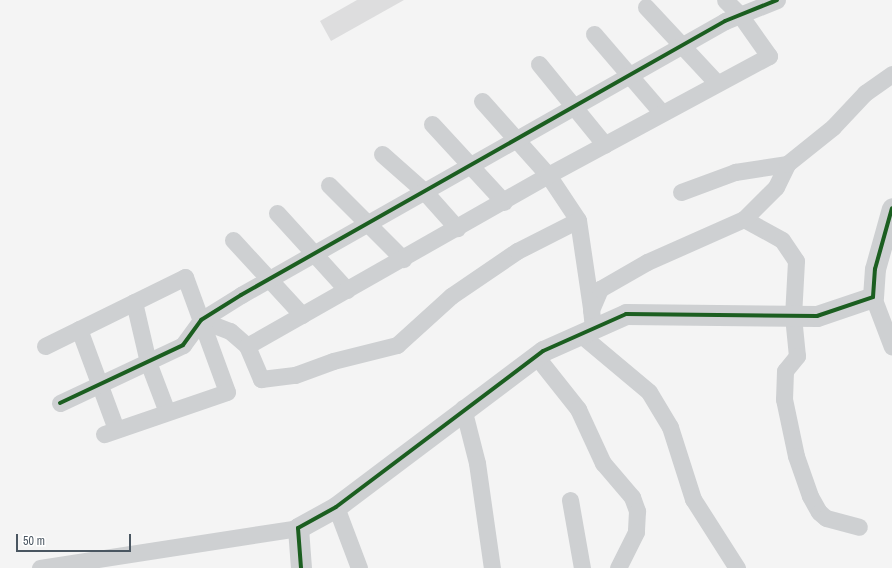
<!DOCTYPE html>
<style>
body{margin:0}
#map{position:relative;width:892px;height:568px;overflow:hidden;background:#f4f4f4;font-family:"Archivo Narrow",sans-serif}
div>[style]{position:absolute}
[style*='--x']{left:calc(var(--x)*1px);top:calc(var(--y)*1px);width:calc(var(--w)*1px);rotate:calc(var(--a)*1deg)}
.building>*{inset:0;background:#ddddde}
.minor>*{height:17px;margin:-8.5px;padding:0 8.5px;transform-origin:8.5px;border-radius:8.5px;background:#ced0d2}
.tertiary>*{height:21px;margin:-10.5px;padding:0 10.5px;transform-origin:10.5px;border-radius:10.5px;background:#ced0d2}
.cycleway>*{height:4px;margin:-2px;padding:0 2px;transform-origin:2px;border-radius:2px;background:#1b5e20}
span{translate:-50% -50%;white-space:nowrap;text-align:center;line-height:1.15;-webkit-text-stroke:3px #fff;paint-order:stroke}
.scale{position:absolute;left:16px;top:534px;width:115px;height:18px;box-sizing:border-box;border:2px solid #4a5661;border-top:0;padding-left:5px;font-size:12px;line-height:14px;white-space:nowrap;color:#4a5661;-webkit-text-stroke:3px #fff;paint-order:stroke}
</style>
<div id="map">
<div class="building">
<div style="clip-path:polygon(357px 0,404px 0,331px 41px,320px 21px)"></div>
</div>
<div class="minor">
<div style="--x:646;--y:7;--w:103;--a:47"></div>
<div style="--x:594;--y:34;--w:104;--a:49.3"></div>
<div style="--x:539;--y:64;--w:104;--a:50.8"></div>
<div style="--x:482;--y:101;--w:99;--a:48.3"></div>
<div style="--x:548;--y:175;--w:54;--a:56.3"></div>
<div style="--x:578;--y:220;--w:89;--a:81.6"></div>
<div style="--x:432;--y:124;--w:106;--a:47.3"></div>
<div style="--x:382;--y:154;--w:56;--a:41.4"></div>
<div style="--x:424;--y:191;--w:50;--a:48.3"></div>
<div style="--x:329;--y:185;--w:105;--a:45"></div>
<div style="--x:681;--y:192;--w:58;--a:-20.3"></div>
<div style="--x:735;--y:172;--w:53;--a:-8.7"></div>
<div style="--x:277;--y:213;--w:104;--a:47.7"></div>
<div style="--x:744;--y:219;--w:43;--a:28.9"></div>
<div style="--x:782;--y:240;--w:25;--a:56"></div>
<div style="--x:796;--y:261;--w:55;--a:93.1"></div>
<div style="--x:793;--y:316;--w:40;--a:84.3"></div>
<div style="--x:797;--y:356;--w:19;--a:129"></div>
<div style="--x:785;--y:371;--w:28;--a:92"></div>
<div style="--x:784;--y:399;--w:58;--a:78.1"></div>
<div style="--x:796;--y:456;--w:42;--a:70.7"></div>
<div style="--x:810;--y:496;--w:18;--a:61"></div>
<div style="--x:819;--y:512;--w:9;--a:41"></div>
<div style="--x:826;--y:518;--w:34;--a:15"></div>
<div style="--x:233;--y:240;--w:102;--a:47.4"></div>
<div style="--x:873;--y:297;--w:53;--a:69.2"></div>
<div style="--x:134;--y:302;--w:62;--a:76.9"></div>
<div style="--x:148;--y:362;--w:53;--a:69.2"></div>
<div style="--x:201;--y:320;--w:31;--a:21"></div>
<div style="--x:230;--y:331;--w:23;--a:41"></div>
<div style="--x:247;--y:346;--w:36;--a:67"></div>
<div style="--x:261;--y:379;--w:34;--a:-7"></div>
<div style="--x:295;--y:375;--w:40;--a:-20.2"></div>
<div style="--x:333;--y:361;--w:66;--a:-14"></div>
<div style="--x:397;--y:345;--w:73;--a:-42.2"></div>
<div style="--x:451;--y:296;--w:80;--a:-34.3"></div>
<div style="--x:517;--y:251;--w:68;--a:-26.9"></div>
<div style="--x:593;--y:328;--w:18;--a:-96"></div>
<div style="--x:591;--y:310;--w:23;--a:-67"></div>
<div style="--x:600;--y:289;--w:54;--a:-29.9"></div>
<div style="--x:647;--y:262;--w:106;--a:-23.9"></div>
<div style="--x:744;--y:219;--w:45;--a:-45"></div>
<div style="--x:776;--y:187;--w:25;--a:-64"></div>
<div style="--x:787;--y:164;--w:59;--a:-38.8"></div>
<div style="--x:833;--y:127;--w:47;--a:-46.7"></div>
<div style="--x:865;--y:93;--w:33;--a:-35"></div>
<div style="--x:79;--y:329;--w:107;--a:69.7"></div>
<div style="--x:580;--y:334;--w:90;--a:40"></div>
<div style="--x:649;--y:392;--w:41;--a:59"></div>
<div style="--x:670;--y:427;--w:76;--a:72.3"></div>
<div style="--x:693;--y:499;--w:82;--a:57.5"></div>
<div style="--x:45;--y:346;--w:156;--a:-26.2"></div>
<div style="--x:185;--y:277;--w:122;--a:69.9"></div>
<div style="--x:227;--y:392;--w:130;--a:161.1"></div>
<div style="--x:247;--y:346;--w:346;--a:-29.6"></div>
<div style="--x:548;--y:175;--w:251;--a:-28.3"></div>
<div style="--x:769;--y:56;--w:50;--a:-125.3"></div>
<div style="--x:740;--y:15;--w:21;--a:-135"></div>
<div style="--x:536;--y:356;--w:68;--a:51.6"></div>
<div style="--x:578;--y:409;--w:60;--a:65.2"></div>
<div style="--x:603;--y:463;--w:45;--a:49.5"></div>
<div style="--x:632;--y:497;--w:15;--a:70"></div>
<div style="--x:637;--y:511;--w:21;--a:93"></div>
<div style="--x:636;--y:532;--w:40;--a:116.6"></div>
<div style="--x:60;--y:403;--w:136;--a:-25.2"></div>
<div style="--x:183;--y:345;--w:31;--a:-54"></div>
<div style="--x:201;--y:320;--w:47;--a:-32"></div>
<div style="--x:241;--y:295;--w:556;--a:-29.51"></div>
<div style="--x:725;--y:21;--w:56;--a:-22"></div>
<div style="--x:463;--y:408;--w:57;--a:75.7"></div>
<div style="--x:477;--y:463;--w:106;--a:81.9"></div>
<div style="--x:570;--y:500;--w:69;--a:80"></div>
<div style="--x:336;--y:507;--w:65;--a:69.3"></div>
<div style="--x:40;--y:568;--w:261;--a:-8.8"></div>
</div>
<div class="tertiary">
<div style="--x:301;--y:568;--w:40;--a:-94.3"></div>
<div style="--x:298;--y:528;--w:43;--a:-28.9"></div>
<div style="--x:336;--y:507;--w:259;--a:-37"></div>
<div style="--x:543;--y:351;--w:91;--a:-24"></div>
<div style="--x:626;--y:314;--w:191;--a:0.6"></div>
<div style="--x:817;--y:316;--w:59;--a:-18.7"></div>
<div style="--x:873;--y:297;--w:28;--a:-86"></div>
<div style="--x:875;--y:269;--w:63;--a:-74.4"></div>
</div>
<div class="cycleway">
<div style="--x:60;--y:403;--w:136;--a:-25.2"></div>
<div style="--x:183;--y:345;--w:31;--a:-54"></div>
<div style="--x:201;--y:320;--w:47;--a:-32"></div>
<div style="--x:241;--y:295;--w:556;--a:-29.51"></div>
<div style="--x:725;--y:21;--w:56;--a:-22"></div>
<div style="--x:301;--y:568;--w:40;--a:-94.3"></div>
<div style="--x:298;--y:528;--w:43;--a:-28.9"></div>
<div style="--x:336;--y:507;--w:259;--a:-37"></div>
<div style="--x:543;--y:351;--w:91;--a:-24"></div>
<div style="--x:626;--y:314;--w:191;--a:0.6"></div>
<div style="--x:817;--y:316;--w:59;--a:-18.7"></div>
<div style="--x:873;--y:297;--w:28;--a:-86"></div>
<div style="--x:875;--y:269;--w:63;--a:-74.4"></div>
</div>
<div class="scale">50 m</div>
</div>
